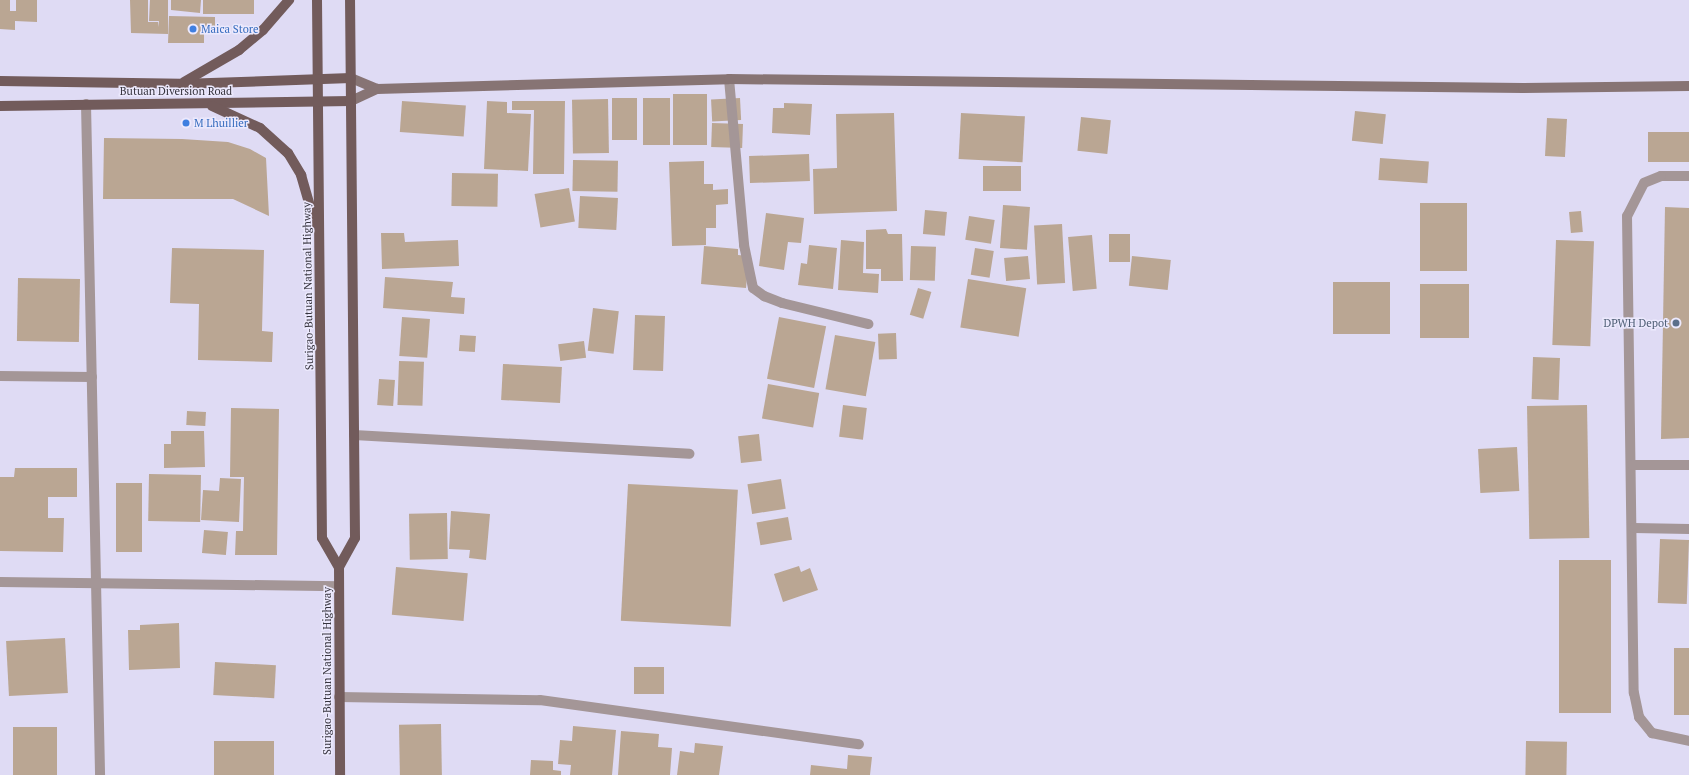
<!DOCTYPE html>
<style>
body{margin:0}
#map{position:relative;width:1689px;height:775px;overflow:hidden;background:#dfdbf4;font-family:"PT Serif",serif}
div>[style]{position:absolute}
[style*='--x']{left:calc(var(--x)*1px);top:calc(var(--y)*1px);width:calc(var(--w)*1px);rotate:calc(var(--a)*1deg)}
.building>*{inset:0;background:#baa693;transform-origin:0 0}
.lane>*{height:10px;margin:-5px;padding:0 5px;transform-origin:5px;border-radius:5px;background:#a49697}
.street>*{height:10px;margin:-5px;padding:0 5px;transform-origin:5px;border-radius:5px;background:#a49697}
.secondary>*{height:10px;margin:-5px;padding:0 5px;transform-origin:5px;border-radius:5px;background:#877474}
.primary>*{height:10px;margin:-5px;padding:0 5px;transform-origin:5px;border-radius:5px;background:#725b5b}
.dots>*{width:11px;height:11px;translate:-50% -50%;box-sizing:border-box;border:2px solid #ece9fd;border-radius:50%}
span{translate:-50% -50%;white-space:nowrap;text-align:center;line-height:1.15;-webkit-text-stroke:3px #ece9fd;paint-order:stroke}
.shop-label{font-size:11px;color:#366cbe}
.left{translate:0 -50%;text-align:left}
.street-label{font-size:11px;color:#36343e}
.service-label{font-size:11px;color:#4e5e75}
.right{translate:-100% -50%;text-align:right}
</style>
<div id="map">
<div class="building">
<div style="clip-path:polygon(0 0,10px 0,10px 11px,16px 11px,16px 0,37px 0,37px 22px,15px 21px,15px 30px,0 29px)"></div>
<div style="clip-path:polygon(130px 0,148px 0,148px 22px,158px 22px,158px 27px,159px 21px,149px 21px,150px 0,168px 0,168px 34px,131px 33px)"></div>
<div style="clip-path:polygon(171px 0,201px 0,200px 13px,171px 10px)"></div>
<div style="left:203px;top:0;width:51px;height:14px"></div>
<div style="clip-path:polygon(169px 16px,215px 17px,215px 34px,204px 34px,204px 43px,168px 43px)"></div>
<div style="left:707px;top:94px;width:51px;height:34px;rotate:90deg"></div>
<div style="left:612px;top:98px;width:25px;height:42px"></div>
<div style="left:643px;top:98px;width:27px;height:47px"></div>
<div style="left:740px;top:98px;width:22px;height:29px;rotate:87deg"></div>
<div style="left:608px;top:99px;width:54px;height:36px;rotate:89deg"></div>
<div style="left:402px;top:101px;width:64px;height:31px;rotate:4deg"></div>
<div style="clip-path:polygon(487px 101px,507px 102px,507px 113px,531px 114px,528px 171px,484px 169px)"></div>
<div style="clip-path:polygon(512px 101px,565px 101px,564px 174px,533px 174px,534px 110px,512px 110px)"></div>
<div style="clip-path:polygon(784px 103px,812px 104px,810px 135px,772px 133px,773px 108px,784px 108px)"></div>
<div style="left:1355px;top:111px;width:31px;height:30px;rotate:6deg"></div>
<div style="clip-path:polygon(894px 113px,897px 211px,814px 214px,813px 169px,837px 168px,836px 114px)"></div>
<div style="left:961px;top:113px;width:64px;height:46px;rotate:3deg"></div>
<div style="left:1081px;top:117px;width:30px;height:34px;rotate:6deg"></div>
<div style="left:1547px;top:118px;width:20px;height:38px;rotate:3deg"></div>
<div style="left:712px;top:123px;width:31px;height:24px;rotate:2deg"></div>
<div style="left:1689px;top:132px;width:30px;height:41px;rotate:90deg"></div>
<div style="clip-path:polygon(104px 138px,182px 139px,228px 142px,250px 149px,266px 158px,269px 216px,233px 199px,103px 199px)"></div>
<div style="left:809px;top:154px;width:27px;height:60px;rotate:88deg"></div>
<div style="left:1380px;top:158px;width:49px;height:22px;rotate:4deg"></div>
<div style="left:573px;top:160px;width:45px;height:31px;rotate:1deg"></div>
<div style="clip-path:polygon(704px 161px,704px 184px,713px 184px,713px 190px,728px 189px,728px 204px,716px 205px,716px 228px,706px 228px,706px 245px,672px 246px,669px 162px)"></div>
<div style="left:1021px;top:166px;width:25px;height:38px;rotate:90deg"></div>
<div style="left:452px;top:173px;width:46px;height:33px;rotate:1deg"></div>
<div style="left:569px;top:188px;width:34px;height:35px;rotate:80deg"></div>
<div style="left:580px;top:196px;width:38px;height:32px;rotate:3deg"></div>
<div style="left:1420px;top:203px;width:47px;height:68px"></div>
<div style="left:1003px;top:205px;width:27px;height:43px;rotate:4deg"></div>
<div style="clip-path:polygon(1665px 207px,1689px 208px,1689px 438px,1661px 439px)"></div>
<div style="left:925px;top:210px;width:22px;height:24px;rotate:5deg"></div>
<div style="left:1581px;top:211px;width:21px;height:12px;rotate:85deg"></div>
<div style="clip-path:polygon(766px 213px,804px 218px,801px 243px,788px 242px,784px 270px,759px 266px)"></div>
<div style="left:969px;top:216px;width:26px;height:24px;rotate:9deg"></div>
<div style="left:1062px;top:224px;width:59px;height:28px;rotate:87deg"></div>
<div style="clip-path:polygon(886px 229px,888px 234px,902px 234px,903px 281px,881px 281px,881px 269px,866px 269px,866px 230px)"></div>
<div style="clip-path:polygon(381px 233px,404px 233px,405px 242px,458px 240px,459px 266px,382px 269px)"></div>
<div style="left:1109px;top:234px;width:21px;height:28px"></div>
<div style="left:1092px;top:235px;width:54px;height:24px;rotate:85deg"></div>
<div style="clip-path:polygon(841px 240px,864px 242px,863px 273px,879px 274px,878px 293px,838px 290px)"></div>
<div style="left:1556px;top:240px;width:38px;height:105px;rotate:2deg"></div>
<div style="clip-path:polygon(809px 245px,837px 248px,833px 289px,798px 285px,801px 263px,807px 264px)"></div>
<div style="clip-path:polygon(704px 246px,738px 249px,738px 255px,749px 256px,746px 288px,701px 284px)"></div>
<div style="left:911px;top:246px;width:25px;height:34px;rotate:2deg"></div>
<div style="clip-path:polygon(172px 248px,264px 250px,262px 331px,273px 332px,272px 362px,198px 360px,199px 304px,170px 303px)"></div>
<div style="left:975px;top:248px;width:19px;height:27px;rotate:9deg"></div>
<div style="left:1028px;top:256px;width:23px;height:24px;rotate:85deg"></div>
<div style="left:1132px;top:256px;width:39px;height:30px;rotate:6deg"></div>
<div style="clip-path:polygon(385px 277px,453px 282px,451px 297px,465px 298px,464px 314px,383px 308px)"></div>
<div style="left:18px;top:278px;width:62px;height:63px;rotate:1deg"></div>
<div style="left:968px;top:279px;width:59px;height:49px;rotate:9deg"></div>
<div style="left:1333px;top:282px;width:57px;height:52px"></div>
<div style="left:1469px;top:284px;width:54px;height:49px;rotate:90deg"></div>
<div style="left:918px;top:288px;width:14px;height:28px;rotate:17deg"></div>
<div style="left:593px;top:308px;width:26px;height:43px;rotate:7deg"></div>
<div style="left:635px;top:315px;width:30px;height:55px;rotate:2deg"></div>
<div style="left:402px;top:317px;width:28px;height:39px;rotate:4deg"></div>
<div style="left:779px;top:317px;width:48px;height:63px;rotate:11deg"></div>
<div style="left:896px;top:333px;width:26px;height:18px;rotate:88deg"></div>
<div style="left:460px;top:335px;width:16px;height:16px;rotate:4deg"></div>
<div style="left:835px;top:335px;width:41px;height:55px;rotate:10deg"></div>
<div style="left:584px;top:341px;width:17px;height:26px;rotate:83deg"></div>
<div style="left:1533px;top:357px;width:27px;height:42px;rotate:2deg"></div>
<div style="left:399px;top:361px;width:25px;height:44px;rotate:2deg"></div>
<div style="left:503px;top:364px;width:59px;height:36px;rotate:3deg"></div>
<div style="left:379px;top:379px;width:16px;height:26px;rotate:4deg"></div>
<div style="left:768px;top:384px;width:52px;height:35px;rotate:10deg"></div>
<div style="left:843px;top:405px;width:24px;height:32px;rotate:7deg"></div>
<div style="left:1587px;top:405px;width:133px;height:60px;rotate:89deg"></div>
<div style="clip-path:polygon(231px 408px,279px 409px,277px 555px,235px 555px,236px 531px,243px 531px,244px 477px,230px 477px)"></div>
<div style="left:187px;top:411px;width:19px;height:14px;rotate:3deg"></div>
<div style="clip-path:polygon(171px 431px,204px 431px,205px 467px,164px 468px,164px 444px,171px 444px)"></div>
<div style="left:759px;top:434px;width:27px;height:21px;rotate:84deg"></div>
<div style="left:1517px;top:447px;width:44px;height:39px;rotate:87deg"></div>
<div style="clip-path:polygon(15px 468px,77px 468px,77px 497px,48px 497px,48px 518px,64px 518px,63px 552px,0 551px,0 477px,14px 477px)"></div>
<div style="left:149px;top:474px;width:52px;height:47px;rotate:1deg"></div>
<div style="clip-path:polygon(220px 478px,241px 479px,239px 522px,201px 520px,203px 490px,219px 491px)"></div>
<div style="left:781px;top:479px;width:30px;height:34px;rotate:81deg"></div>
<div style="left:116px;top:483px;width:26px;height:69px"></div>
<div style="left:628px;top:484px;width:110px;height:137px;rotate:3deg"></div>
<div style="clip-path:polygon(451px 511px,490px 514px,486px 560px,469px 558px,470px 550px,449px 549px)"></div>
<div style="left:447px;top:513px;width:46px;height:38px;rotate:89deg"></div>
<div style="left:788px;top:517px;width:23px;height:32px;rotate:80deg"></div>
<div style="left:204px;top:530px;width:24px;height:23px;rotate:5deg"></div>
<div style="left:1660px;top:539px;width:29px;height:64px;rotate:2deg"></div>
<div style="left:1559px;top:560px;width:52px;height:153px"></div>
<div style="clip-path:polygon(799px 566px,801px 572px,810px 568px,818px 590px,783px 602px,774px 574px)"></div>
<div style="left:396px;top:567px;width:72px;height:48px;rotate:5deg"></div>
<div style="clip-path:polygon(179px 623px,180px 668px,129px 670px,128px 630px,140px 630px,140px 625px)"></div>
<div style="left:65px;top:638px;width:55px;height:59px;rotate:87deg"></div>
<div style="left:1689px;top:648px;width:67px;height:15px;rotate:90deg"></div>
<div style="left:215px;top:662px;width:61px;height:33px;rotate:3deg"></div>
<div style="left:634px;top:667px;width:30px;height:27px"></div>
<div style="left:441px;top:724px;width:51px;height:42px;rotate:89deg"></div>
<div style="clip-path:polygon(573px 726px,616px 730px,612px 775px,570px 775px,571px 765px,558px 764px,560px 740px,572px 741px)"></div>
<div style="left:13px;top:727px;width:44px;height:48px"></div>
<div style="clip-path:polygon(621px 731px,659px 734px,658px 747px,672px 748px,670px 775px,618px 775px)"></div>
<div style="left:214px;top:741px;width:60px;height:34px"></div>
<div style="left:1526px;top:741px;width:41px;height:34px;rotate:1deg"></div>
<div style="clip-path:polygon(695px 743px,723px 746px,719px 775px,677px 775px,680px 751px,694px 753px)"></div>
<div style="clip-path:polygon(848px 755px,872px 757px,870px 775px,810px 775px,811px 765px,847px 769px)"></div>
<div style="clip-path:polygon(531px 760px,553px 761px,553px 770px,561px 771px,561px 775px,530px 775px)"></div>
</div>
<div class="lane">
<div style="--x:1689;--y:176;--w:28;--a:180"></div>
<div style="--x:1661;--y:176;--w:18;--a:158"></div>
<div style="--x:1644;--y:183;--w:37;--a:117"></div>
<div style="--x:1627;--y:216;--w:477;--a:89.2"></div>
<div style="--x:1634;--y:693;--w:25;--a:78"></div>
<div style="--x:1639;--y:717;--w:21;--a:51"></div>
<div style="--x:1652;--y:733;--w:38;--a:12"></div>
<div style="--x:354;--y:435;--w:336;--a:3.2"></div>
<div style="--x:1632;--y:465;--w:57;--a:0"></div>
<div style="--x:1634;--y:528;--w:55;--a:1"></div>
</div>
<div class="street">
<div style="--x:729;--y:79;--w:167;--a:84.8"></div>
<div style="--x:744;--y:245;--w:44;--a:78.2"></div>
<div style="--x:753;--y:288;--w:14;--a:36"></div>
<div style="--x:764;--y:296;--w:19;--a:21"></div>
<div style="--x:782;--y:303;--w:89;--a:13.7"></div>
<div style="--x:86;--y:104;--w:671;--a:88.8"></div>
<div style="--x:0;--y:376;--w:92;--a:0.6"></div>
<div style="--x:0;--y:582;--w:339;--a:0.7"></div>
<div style="--x:339;--y:697;--w:201;--a:0.9"></div>
<div style="--x:540;--y:700;--w:322;--a:7.9"></div>
</div>
<div class="secondary">
<div style="--x:351;--y:78;--w:28;--a:23"></div>
<div style="--x:377;--y:89;--w:352;--a:-1.6"></div>
<div style="--x:729;--y:79;--w:794;--a:0.65"></div>
<div style="--x:1523;--y:88;--w:166;--a:-0.7"></div>
<div style="--x:351;--y:101;--w:29;--a:-25"></div>
</div>
<div class="primary">
<div style="--x:317;--y:0;--w:538;--a:89.47"></div>
<div style="--x:322;--y:538;--w:34;--a:60"></div>
<div style="--x:339;--y:567;--w:208;--a:89.7"></div>
<div style="--x:0;--y:81;--w:181;--a:0.9"></div>
<div style="--x:181;--y:84;--w:170;--a:-2"></div>
<div style="--x:184;--y:82;--w:64;--a:-30.2"></div>
<div style="--x:239;--y:50;--w:31;--a:-40"></div>
<div style="--x:263;--y:30;--w:40;--a:-49"></div>
<div style="--x:0;--y:106;--w:351;--a:-0.8"></div>
<div style="--x:212;--y:106;--w:53;--a:24.6"></div>
<div style="--x:260;--y:128;--w:38;--a:42"></div>
<div style="--x:288;--y:153;--w:26;--a:59"></div>
<div style="--x:301;--y:175;--w:54;--a:73.9"></div>
<div style="--x:339;--y:567;--w:33;--a:-61"></div>
<div style="--x:355;--y:538;--w:538;--a:-90.53"></div>
</div>
<div class="dots">
<div style="left:193px;top:29px;background:#3f7fe0"></div>
<div style="left:186px;top:123px;background:#3f7fe0"></div>
<div style="left:1676px;top:323px;background:#5c6f8a"></div>
</div>
<div class="shop-label">
<span class="left" style="left:201px;top:29px">Maica Store</span>
<span class="left" style="left:194px;top:123px">M Lhuillier</span>
</div>
<div class="street-label">
<span style="left:176px;top:91px">Butuan Diversion Road</span>
<span style="left:308px;top:286px;rotate:-91deg">Surigao-Butuan National Highway</span>
<span style="left:327px;top:671px;rotate:-90deg">Surigao-Butuan National Highway</span>
</div>
<div class="service-label">
<span class="right" style="left:1668px;top:323px">DPWH Depot</span>
</div>
</div>
